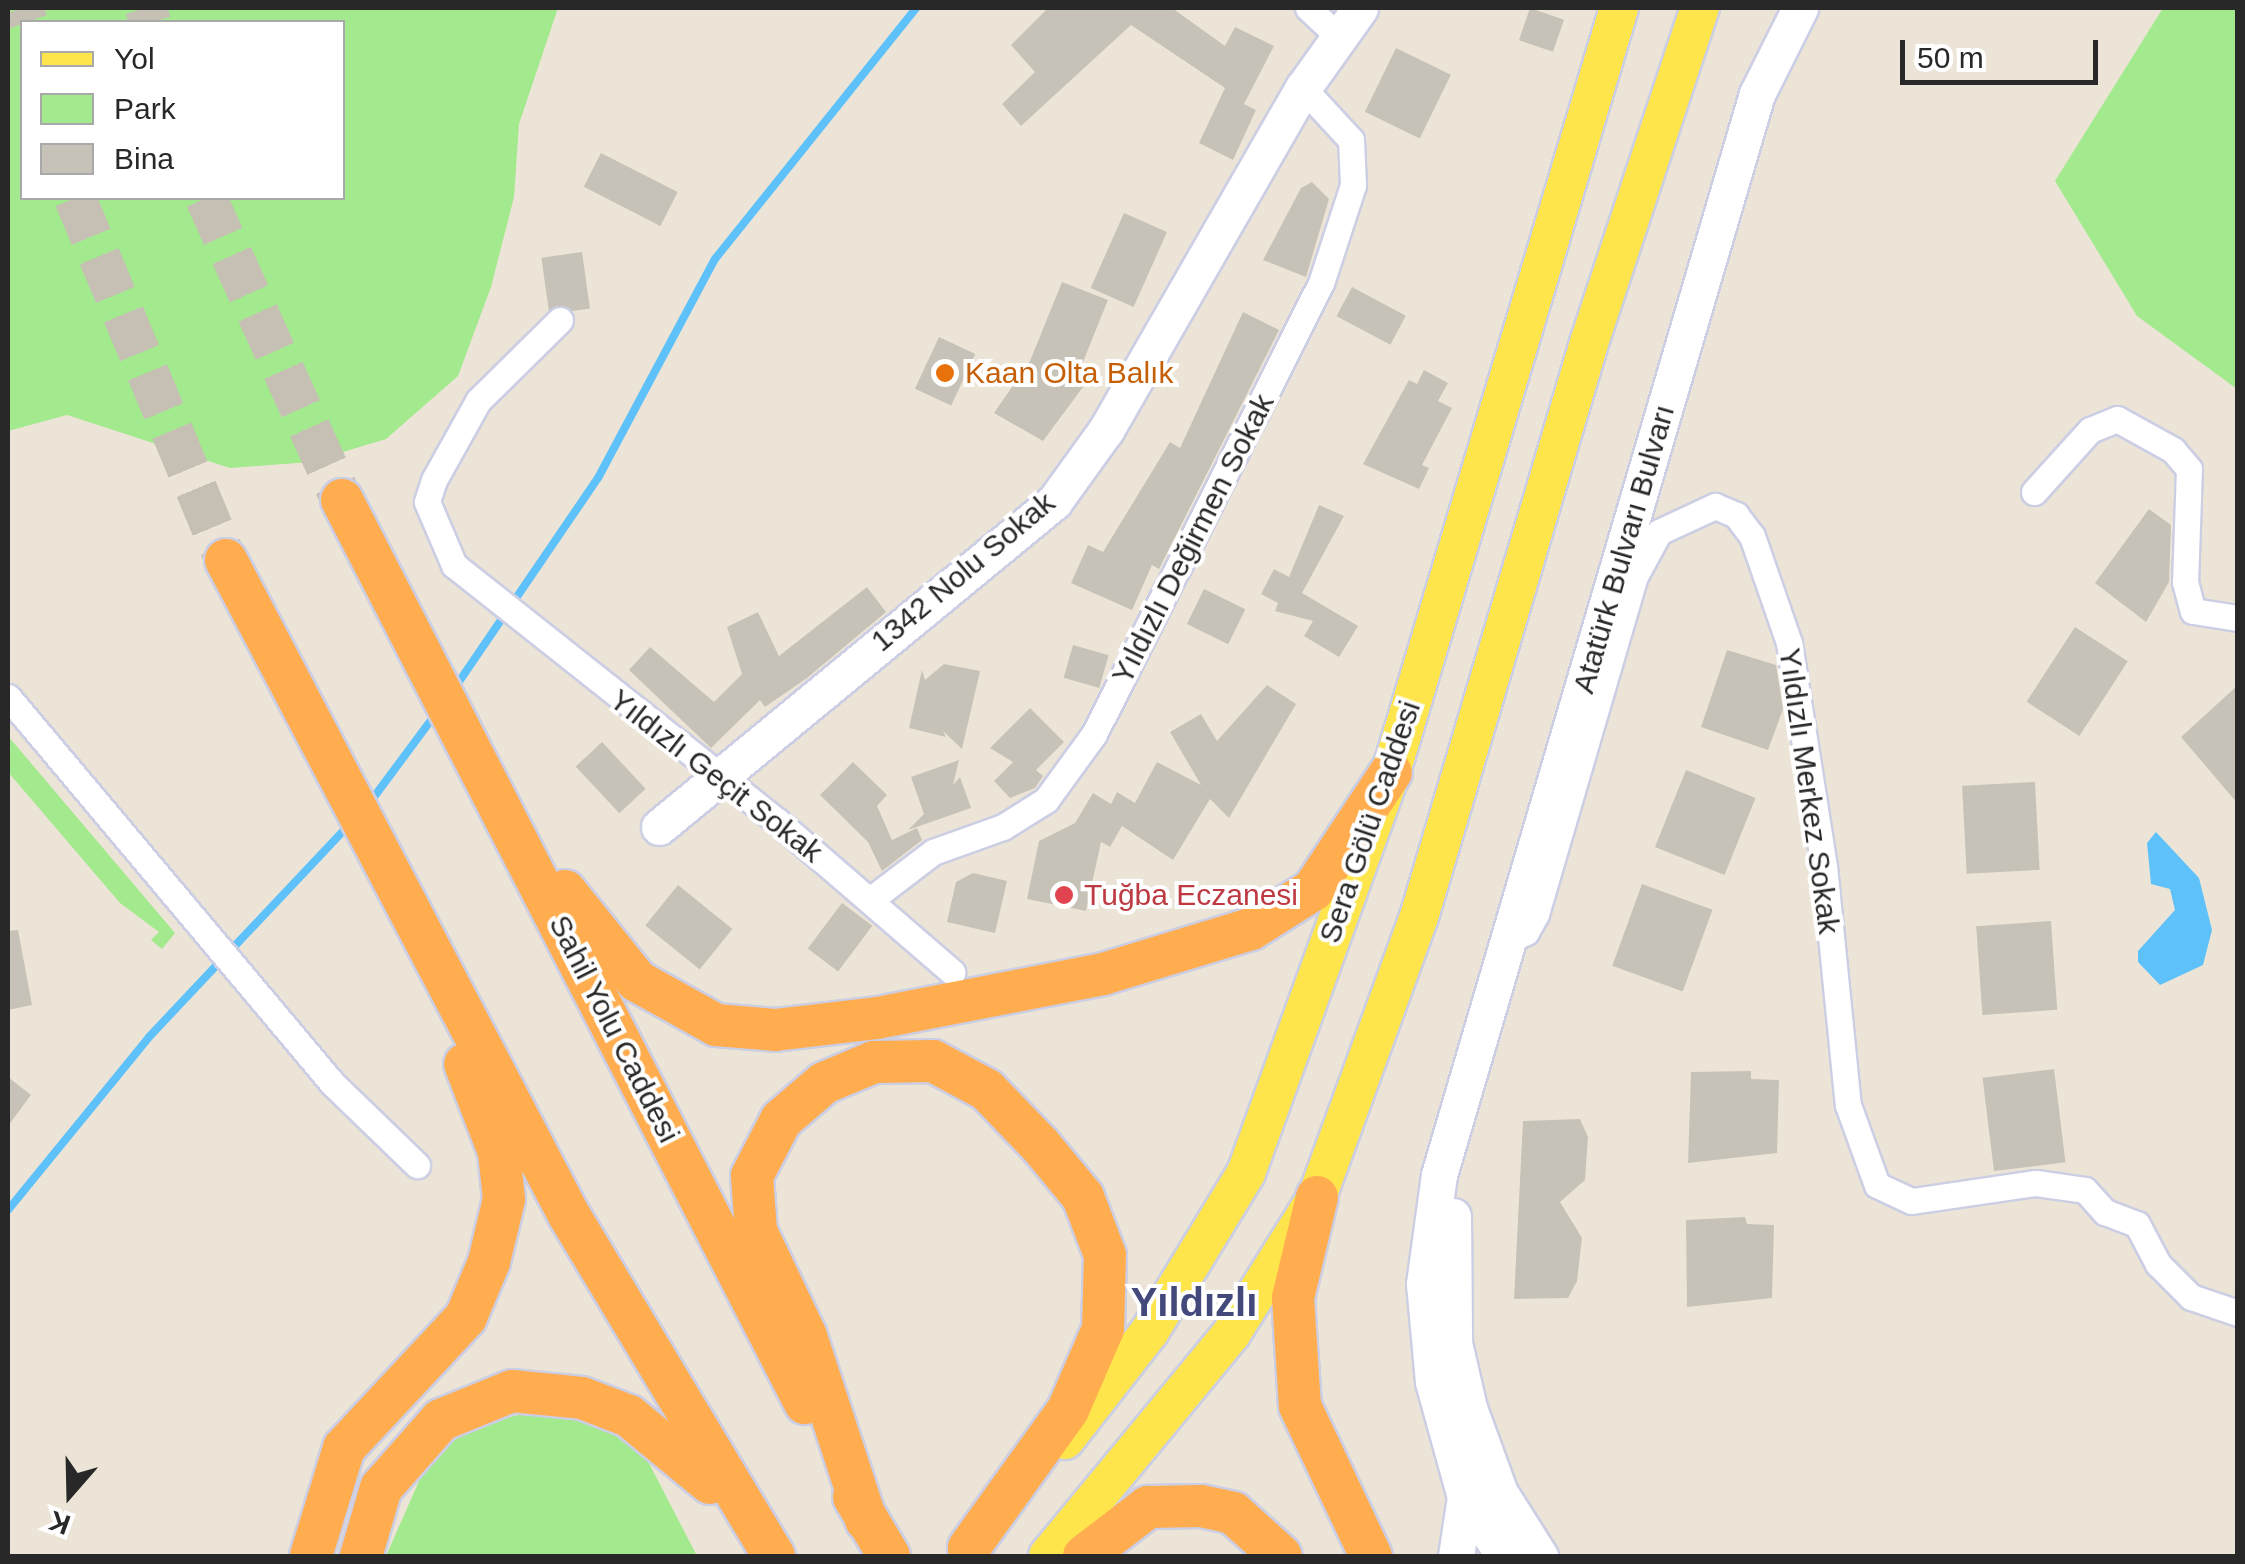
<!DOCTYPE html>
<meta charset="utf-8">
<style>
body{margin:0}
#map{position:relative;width:2245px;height:1564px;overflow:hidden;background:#ece5d7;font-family:Helvetica,sans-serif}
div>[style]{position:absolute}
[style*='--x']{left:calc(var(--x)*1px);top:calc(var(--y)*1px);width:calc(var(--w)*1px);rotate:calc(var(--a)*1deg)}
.green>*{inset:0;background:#a3e98d}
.water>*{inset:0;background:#5fc1f9}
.stream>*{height:8px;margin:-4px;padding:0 4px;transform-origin:4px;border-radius:4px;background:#5fc1f9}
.building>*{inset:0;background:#c7c2b7;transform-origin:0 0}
.highway-tunnel>*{height:42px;margin-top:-21px;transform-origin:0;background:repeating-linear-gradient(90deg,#c5bfb4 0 42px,transparent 0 63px)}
.roads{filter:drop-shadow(2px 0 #cccee3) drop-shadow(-2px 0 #cccee3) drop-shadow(0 2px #cccee3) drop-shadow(0 -2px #cccee3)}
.street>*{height:25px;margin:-12.5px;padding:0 12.5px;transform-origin:12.5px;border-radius:12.5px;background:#fff}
.secondary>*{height:35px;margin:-17.5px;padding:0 17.5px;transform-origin:17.5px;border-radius:17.5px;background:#fff}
.primary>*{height:38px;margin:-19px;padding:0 19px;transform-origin:19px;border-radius:19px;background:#fde54b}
.highway>*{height:42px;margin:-21px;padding:0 21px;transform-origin:21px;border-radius:21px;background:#ffad4f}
.dots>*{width:28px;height:28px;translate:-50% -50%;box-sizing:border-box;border:5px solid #fff;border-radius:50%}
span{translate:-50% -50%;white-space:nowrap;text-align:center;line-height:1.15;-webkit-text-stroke:8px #fff;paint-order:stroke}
.food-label{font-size:30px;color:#c56008}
.left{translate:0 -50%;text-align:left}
.street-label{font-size:30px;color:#282828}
.health-label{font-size:30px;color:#be3a42}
.district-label{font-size:40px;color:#44497c;font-weight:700}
.frame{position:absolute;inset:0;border:10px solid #282828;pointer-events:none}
.legend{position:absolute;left:20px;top:20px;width:325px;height:180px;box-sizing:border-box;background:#fff;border:2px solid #a9a9a9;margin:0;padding:12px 18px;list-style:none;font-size:30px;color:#282828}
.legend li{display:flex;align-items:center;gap:20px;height:50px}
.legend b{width:50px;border:2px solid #a9a9a9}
.north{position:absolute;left:20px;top:1444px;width:100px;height:100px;-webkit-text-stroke:8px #fff;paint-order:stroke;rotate:200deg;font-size:28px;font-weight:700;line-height:40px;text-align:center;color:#282828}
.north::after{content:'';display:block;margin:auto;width:35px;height:45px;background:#282828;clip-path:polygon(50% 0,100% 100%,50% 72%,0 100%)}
.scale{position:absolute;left:1900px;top:40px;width:198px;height:45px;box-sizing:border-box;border:5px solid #282828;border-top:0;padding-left:12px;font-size:30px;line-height:35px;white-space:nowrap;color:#282828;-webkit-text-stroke:8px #fff;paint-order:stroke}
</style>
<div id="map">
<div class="green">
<div style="clip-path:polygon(evenodd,8px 8px,558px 8px,519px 124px,514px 197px,491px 287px,458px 376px,386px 439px,310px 462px,230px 468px,67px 415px,8px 431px,8px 8px,22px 22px,342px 22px,342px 198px,22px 198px,22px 22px)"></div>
<div style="clip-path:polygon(2163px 8px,2237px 8px,2237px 389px,2137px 316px,2055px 181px)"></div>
<div style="clip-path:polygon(8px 736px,175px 933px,162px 949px,151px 940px,159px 932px,120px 903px,8px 772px)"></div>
<div style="clip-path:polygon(554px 1407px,637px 1440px,697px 1556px,386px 1556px,427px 1463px,471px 1426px)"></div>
</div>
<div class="water">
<div style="clip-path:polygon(2156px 832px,2199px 878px,2212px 930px,2203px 965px,2160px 985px,2138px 962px,2138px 951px,2175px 910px,2170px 889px,2151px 884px,2147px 843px)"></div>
</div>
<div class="stream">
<div style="--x:454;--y:689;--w:255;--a:-55.7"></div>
<div style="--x:598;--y:478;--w:248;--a:-61.9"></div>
<div style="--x:715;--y:259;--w:322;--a:-51.3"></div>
<div style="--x:368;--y:805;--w:116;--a:-53.4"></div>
<div style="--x:8;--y:1210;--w:223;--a:-50.8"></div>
<div style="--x:149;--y:1037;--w:290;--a:-46.7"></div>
</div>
<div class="building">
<div style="clip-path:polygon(1048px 8px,1172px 8px,1225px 46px,1235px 27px,1274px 46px,1244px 104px,1256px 110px,1233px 160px,1199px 143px,1225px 88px,1131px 25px,1021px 126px,1002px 104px,1035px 72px,1011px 45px)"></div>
<div style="left:1530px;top:8px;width:36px;height:34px;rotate:19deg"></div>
<div style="left:1396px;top:48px;width:61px;height:71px;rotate:26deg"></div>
<div style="left:601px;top:153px;width:86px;height:38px;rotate:27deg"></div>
<div style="clip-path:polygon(1312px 182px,1329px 199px,1306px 277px,1263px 260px,1301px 188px)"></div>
<div style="left:1124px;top:213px;width:47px;height:82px;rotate:24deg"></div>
<div style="left:582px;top:252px;width:57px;height:41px;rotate:82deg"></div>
<div style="clip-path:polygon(1062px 282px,1108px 300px,1076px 379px,1086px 383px,1043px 441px,994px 413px,1030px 361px)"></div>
<div style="left:1352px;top:287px;width:61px;height:33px;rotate:28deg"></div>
<div style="clip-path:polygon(1243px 312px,1279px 330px,1159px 569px,1152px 565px,1132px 610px,1071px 583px,1088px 545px,1103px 552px,1170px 442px,1180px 448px)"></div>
<div style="left:939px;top:337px;width:40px;height:57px;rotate:25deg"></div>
<div style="clip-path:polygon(1424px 370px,1448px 383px,1438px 401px,1452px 408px,1422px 465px,1429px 468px,1419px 489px,1363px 464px,1409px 380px,1417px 384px)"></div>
<div style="clip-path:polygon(1319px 505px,1344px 516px,1302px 593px,1358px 626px,1339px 657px,1304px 636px,1313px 621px,1275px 611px,1278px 603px,1261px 594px,1274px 569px,1289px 577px)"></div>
<div style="clip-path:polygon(2149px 509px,2171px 525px,2169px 582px,2146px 622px,2095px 583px)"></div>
<div style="clip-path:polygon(867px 587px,886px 612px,807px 678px,765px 707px,760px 700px,711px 748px,629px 670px,650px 647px,714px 702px,742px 674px,727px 627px,758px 612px,779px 656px)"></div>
<div style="left:1204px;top:589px;width:46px;height:39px;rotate:26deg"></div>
<div style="left:2075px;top:627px;width:63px;height:89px;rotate:33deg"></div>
<div style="left:1073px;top:645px;width:37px;height:34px;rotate:16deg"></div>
<div style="clip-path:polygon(1727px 650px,1776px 665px,1783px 709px,1768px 750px,1701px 727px)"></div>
<div style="clip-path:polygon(944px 664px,980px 671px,962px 749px,943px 731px,946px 737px,909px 728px,922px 670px,925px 680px)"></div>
<div style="clip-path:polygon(1267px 685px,1296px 704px,1229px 818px,1210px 799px,1173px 860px,1122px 826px,1110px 847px,1101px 842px,1086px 911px,1027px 899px,1039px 841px,1075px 823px,1093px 793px,1111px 804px,1117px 792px,1135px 803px,1157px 762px,1201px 785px,1170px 732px,1201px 714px,1217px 741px)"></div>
<div style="clip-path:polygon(2238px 685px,2238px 804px,2181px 737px)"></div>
<div style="clip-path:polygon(1030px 708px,1064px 742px,1036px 770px,1043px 776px,1035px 788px,1010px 798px,994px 781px,1013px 762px,990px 748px)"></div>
<div style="left:602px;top:742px;width:64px;height:36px;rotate:47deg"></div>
<div style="clip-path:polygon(959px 760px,953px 785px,960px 777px,971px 808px,908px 830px,924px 814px,911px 777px)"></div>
<div style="clip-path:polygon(853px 762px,887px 795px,877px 806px,892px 840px,917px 828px,922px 840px,882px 871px,868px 842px,820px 795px)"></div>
<div style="left:1686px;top:770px;width:75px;height:83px;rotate:22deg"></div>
<div style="left:2035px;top:782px;width:88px;height:73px;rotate:87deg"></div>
<div style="clip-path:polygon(973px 873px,1007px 881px,995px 933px,947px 922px,956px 882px)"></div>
<div style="left:1642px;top:884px;width:75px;height:87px;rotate:20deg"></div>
<div style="left:678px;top:885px;width:70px;height:52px;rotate:39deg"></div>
<div style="left:842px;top:903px;width:38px;height:57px;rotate:37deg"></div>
<div style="left:2051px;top:921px;width:89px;height:75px;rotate:86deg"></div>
<div style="clip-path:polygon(18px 930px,32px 1005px,8px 1010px,8px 931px)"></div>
<div style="left:2054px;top:1069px;width:94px;height:72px;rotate:83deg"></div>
<div style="clip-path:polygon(1751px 1071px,1751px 1079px,1779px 1080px,1777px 1153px,1688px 1163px,1691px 1072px)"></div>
<div style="clip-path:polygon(8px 1077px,31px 1095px,8px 1126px)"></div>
<div style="clip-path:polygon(1580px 1119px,1588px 1137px,1585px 1180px,1560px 1202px,1582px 1238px,1577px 1281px,1568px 1298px,1514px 1299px,1523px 1121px)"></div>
<div style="clip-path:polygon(1745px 1217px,1747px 1224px,1774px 1225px,1772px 1298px,1687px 1307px,1686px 1220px)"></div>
</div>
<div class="highway-tunnel">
<div style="--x:22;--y:8;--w:15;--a:70"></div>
<div style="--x:146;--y:8;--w:15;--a:74"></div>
<div style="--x:75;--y:198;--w:392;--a:67.4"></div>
<div style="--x:206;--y:198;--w:331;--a:65.8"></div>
</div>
<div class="roads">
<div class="street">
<div style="--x:1308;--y:8;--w:42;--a:43.1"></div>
<div style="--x:560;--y:320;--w:115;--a:135.4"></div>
<div style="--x:478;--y:401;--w:90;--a:119.1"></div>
<div style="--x:434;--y:480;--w:23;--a:108"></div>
<div style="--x:427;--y:502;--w:69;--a:66.8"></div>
<div style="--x:454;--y:565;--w:411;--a:38.4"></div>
<div style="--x:776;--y:820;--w:233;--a:40.8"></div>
<div style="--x:2034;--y:492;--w:84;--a:-47.9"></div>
<div style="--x:2090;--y:430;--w:29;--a:-22"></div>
<div style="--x:2117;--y:419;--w:64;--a:29"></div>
<div style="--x:2173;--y:450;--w:25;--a:50"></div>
<div style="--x:2189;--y:469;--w:113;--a:92"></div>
<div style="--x:2185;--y:582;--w:30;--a:75"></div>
<div style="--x:2193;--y:611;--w:46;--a:8.8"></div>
<div style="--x:8;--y:697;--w:505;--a:49.98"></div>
<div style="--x:333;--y:1084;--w:117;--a:44"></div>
<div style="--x:870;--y:900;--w:79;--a:-37.3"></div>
<div style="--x:933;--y:852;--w:74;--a:-19.7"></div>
<div style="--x:1003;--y:827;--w:51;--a:-32.1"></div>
<div style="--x:1046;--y:800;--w:82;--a:-54"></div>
<div style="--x:1094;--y:734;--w:505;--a:-63.28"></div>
<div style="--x:1321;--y:283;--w:103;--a:-71.9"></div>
<div style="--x:1353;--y:185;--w:45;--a:-92.5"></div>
<div style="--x:1351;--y:140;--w:71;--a:-132.7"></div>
<div style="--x:1506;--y:941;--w:22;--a:-24"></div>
<div style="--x:1526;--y:932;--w:21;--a:-61"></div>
<div style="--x:1536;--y:914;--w:352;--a:-73.7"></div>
<div style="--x:1635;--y:576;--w:50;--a:-61.4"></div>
<div style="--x:1659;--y:532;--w:62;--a:-24.9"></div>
<div style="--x:1715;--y:506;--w:23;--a:23"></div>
<div style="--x:1736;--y:515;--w:26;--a:53"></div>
<div style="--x:1752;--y:536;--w:113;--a:70.9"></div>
<div style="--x:1789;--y:643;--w:226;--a:81.1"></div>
<div style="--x:1824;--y:866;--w:240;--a:84.3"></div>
<div style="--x:1848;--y:1105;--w:85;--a:70.1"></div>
<div style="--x:1877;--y:1185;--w:38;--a:25"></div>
<div style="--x:1912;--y:1201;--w:125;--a:-8.3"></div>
<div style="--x:2036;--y:1183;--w:49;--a:8.1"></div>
<div style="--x:2085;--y:1190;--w:30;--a:48"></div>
<div style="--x:2105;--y:1212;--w:34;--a:21"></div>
<div style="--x:2137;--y:1224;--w:45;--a:62.3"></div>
<div style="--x:2158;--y:1264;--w:47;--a:45"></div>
<div style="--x:2191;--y:1297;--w:50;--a:18.8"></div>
</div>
<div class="secondary">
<div style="--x:659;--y:827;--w:512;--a:-39.45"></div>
<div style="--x:1054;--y:502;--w:89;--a:-54.2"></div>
<div style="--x:1106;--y:430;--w:395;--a:-60.1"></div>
<div style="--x:1303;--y:88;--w:98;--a:-54.5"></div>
<div style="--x:1453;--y:1216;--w:127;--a:89.5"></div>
<div style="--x:1454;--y:1343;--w:67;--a:77"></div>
<div style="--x:1469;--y:1408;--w:90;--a:70"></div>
<div style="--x:1500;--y:1493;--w:75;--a:57.6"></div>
<div style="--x:1456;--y:1556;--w:60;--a:-81.3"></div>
<div style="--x:1504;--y:1556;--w:71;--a:-123.5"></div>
<div style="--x:1465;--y:1497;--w:119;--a:-105.5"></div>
<div style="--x:1433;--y:1382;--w:98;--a:-95.2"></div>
<div style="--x:1424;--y:1284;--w:110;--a:-82.2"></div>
<div style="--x:1439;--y:1175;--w:1127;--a:-73.61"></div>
<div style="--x:1757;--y:94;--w:96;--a:-63.4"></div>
</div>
<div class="primary">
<div style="--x:1065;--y:1440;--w:138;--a:-52.1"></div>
<div style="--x:1150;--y:1331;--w:185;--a:-58.7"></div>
<div style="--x:1246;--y:1173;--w:426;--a:-70.1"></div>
<div style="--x:1391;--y:772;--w:797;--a:-73.38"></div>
<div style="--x:1048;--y:1556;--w:288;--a:-50.5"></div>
<div style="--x:1231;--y:1334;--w:162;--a:-57.9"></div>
<div style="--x:1317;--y:1197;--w:298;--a:-70"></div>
<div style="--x:1419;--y:917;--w:599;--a:-73.5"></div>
<div style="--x:1589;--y:343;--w:353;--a:-71.7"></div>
</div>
<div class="highway">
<div style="--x:342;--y:500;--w:1015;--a:62.85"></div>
<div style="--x:226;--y:560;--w:739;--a:62.36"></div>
<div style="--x:569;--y:1215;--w:398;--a:59"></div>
<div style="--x:565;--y:891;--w:115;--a:51.3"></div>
<div style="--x:637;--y:981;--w:90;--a:29.1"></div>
<div style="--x:716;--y:1025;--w:59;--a:4.8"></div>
<div style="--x:775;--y:1030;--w:103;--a:-6.7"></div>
<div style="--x:877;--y:1018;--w:230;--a:-11"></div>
<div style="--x:1103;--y:974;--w:155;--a:-16.9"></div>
<div style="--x:1251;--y:929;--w:73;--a:-32.2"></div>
<div style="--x:1313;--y:890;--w:141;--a:-56.5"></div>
<div style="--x:1317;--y:1197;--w:104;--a:103.4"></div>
<div style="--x:1293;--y:1298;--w:108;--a:86.3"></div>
<div style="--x:1300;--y:1406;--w:166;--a:64.7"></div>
<div style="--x:854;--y:1497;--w:69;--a:59.3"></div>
<div style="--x:866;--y:1520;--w:194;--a:-108.1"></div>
<div style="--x:806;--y:1336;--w:116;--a:-115.5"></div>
<div style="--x:756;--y:1231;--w:55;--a:-94.2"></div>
<div style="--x:752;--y:1176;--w:63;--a:-62.6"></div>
<div style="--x:781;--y:1120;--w:57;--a:-40.7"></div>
<div style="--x:824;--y:1083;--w:54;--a:-22.8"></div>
<div style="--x:874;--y:1062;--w:59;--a:-1"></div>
<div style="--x:933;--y:1061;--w:61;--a:28.2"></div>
<div style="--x:987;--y:1090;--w:78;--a:46"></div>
<div style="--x:1041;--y:1146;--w:66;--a:50.5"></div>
<div style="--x:1083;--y:1197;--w:62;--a:69.2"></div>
<div style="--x:1105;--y:1255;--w:74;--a:91.5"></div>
<div style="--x:1103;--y:1329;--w:88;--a:113.4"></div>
<div style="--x:1068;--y:1410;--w:170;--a:125.7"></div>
<div style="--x:311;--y:1556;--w:113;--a:-73"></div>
<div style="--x:344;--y:1448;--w:179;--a:-47"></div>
<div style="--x:466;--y:1317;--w:60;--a:-67.3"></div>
<div style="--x:489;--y:1262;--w:65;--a:-76.6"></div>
<div style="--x:504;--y:1199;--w:47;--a:-96.1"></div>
<div style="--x:499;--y:1152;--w:94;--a:-111.1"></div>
<div style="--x:361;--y:1556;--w:71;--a:-73.6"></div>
<div style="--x:381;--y:1488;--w:91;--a:-48.6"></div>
<div style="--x:441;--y:1420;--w:77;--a:-22.2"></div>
<div style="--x:512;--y:1391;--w:70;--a:5.7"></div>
<div style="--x:582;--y:1398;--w:50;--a:21"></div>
<div style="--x:629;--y:1416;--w:105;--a:39.6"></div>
<div style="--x:1084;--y:1556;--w:81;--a:-37.4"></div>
<div style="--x:1148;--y:1507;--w:53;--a:-1.1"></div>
<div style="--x:1201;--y:1506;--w:33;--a:12"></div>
<div style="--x:1233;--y:1513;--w:64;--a:41.9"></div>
</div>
</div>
<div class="dots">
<div style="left:945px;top:373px;background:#e8710a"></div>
<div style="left:1064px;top:895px;background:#e0444e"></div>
</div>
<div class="food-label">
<span class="left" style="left:965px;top:373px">Kaan Olta Balık</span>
</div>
<div class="street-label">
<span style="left:1193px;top:539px;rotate:-63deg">Yıldızlı Değirmen Sokak</span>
<span style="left:1624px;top:549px;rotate:-74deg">Atatürk Bulvarı Bulvarı</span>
<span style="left:963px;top:572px;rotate:-40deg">1342 Nolu Sokak</span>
<span style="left:716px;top:776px;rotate:38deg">Yıldızlı Geçit Sokak</span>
<span style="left:1809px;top:791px;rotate:82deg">Yıldızlı Merkez Sokak</span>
<span style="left:1370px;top:822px;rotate:-71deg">Sera Gölü Caddesi</span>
<span style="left:614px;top:1029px;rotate:63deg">Sahil Yolu Caddesi</span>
</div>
<div class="health-label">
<span class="left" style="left:1084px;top:895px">Tuğba Eczanesi</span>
</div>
<div class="district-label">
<span style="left:1194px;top:1302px">Yıldızlı</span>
</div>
<div class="frame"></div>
<ul class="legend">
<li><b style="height:12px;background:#fde54b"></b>Yol</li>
<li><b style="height:28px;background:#a3e98d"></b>Park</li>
<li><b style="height:28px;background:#c7c2b7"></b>Bina</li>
</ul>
<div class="north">K</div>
<div class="scale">50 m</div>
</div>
